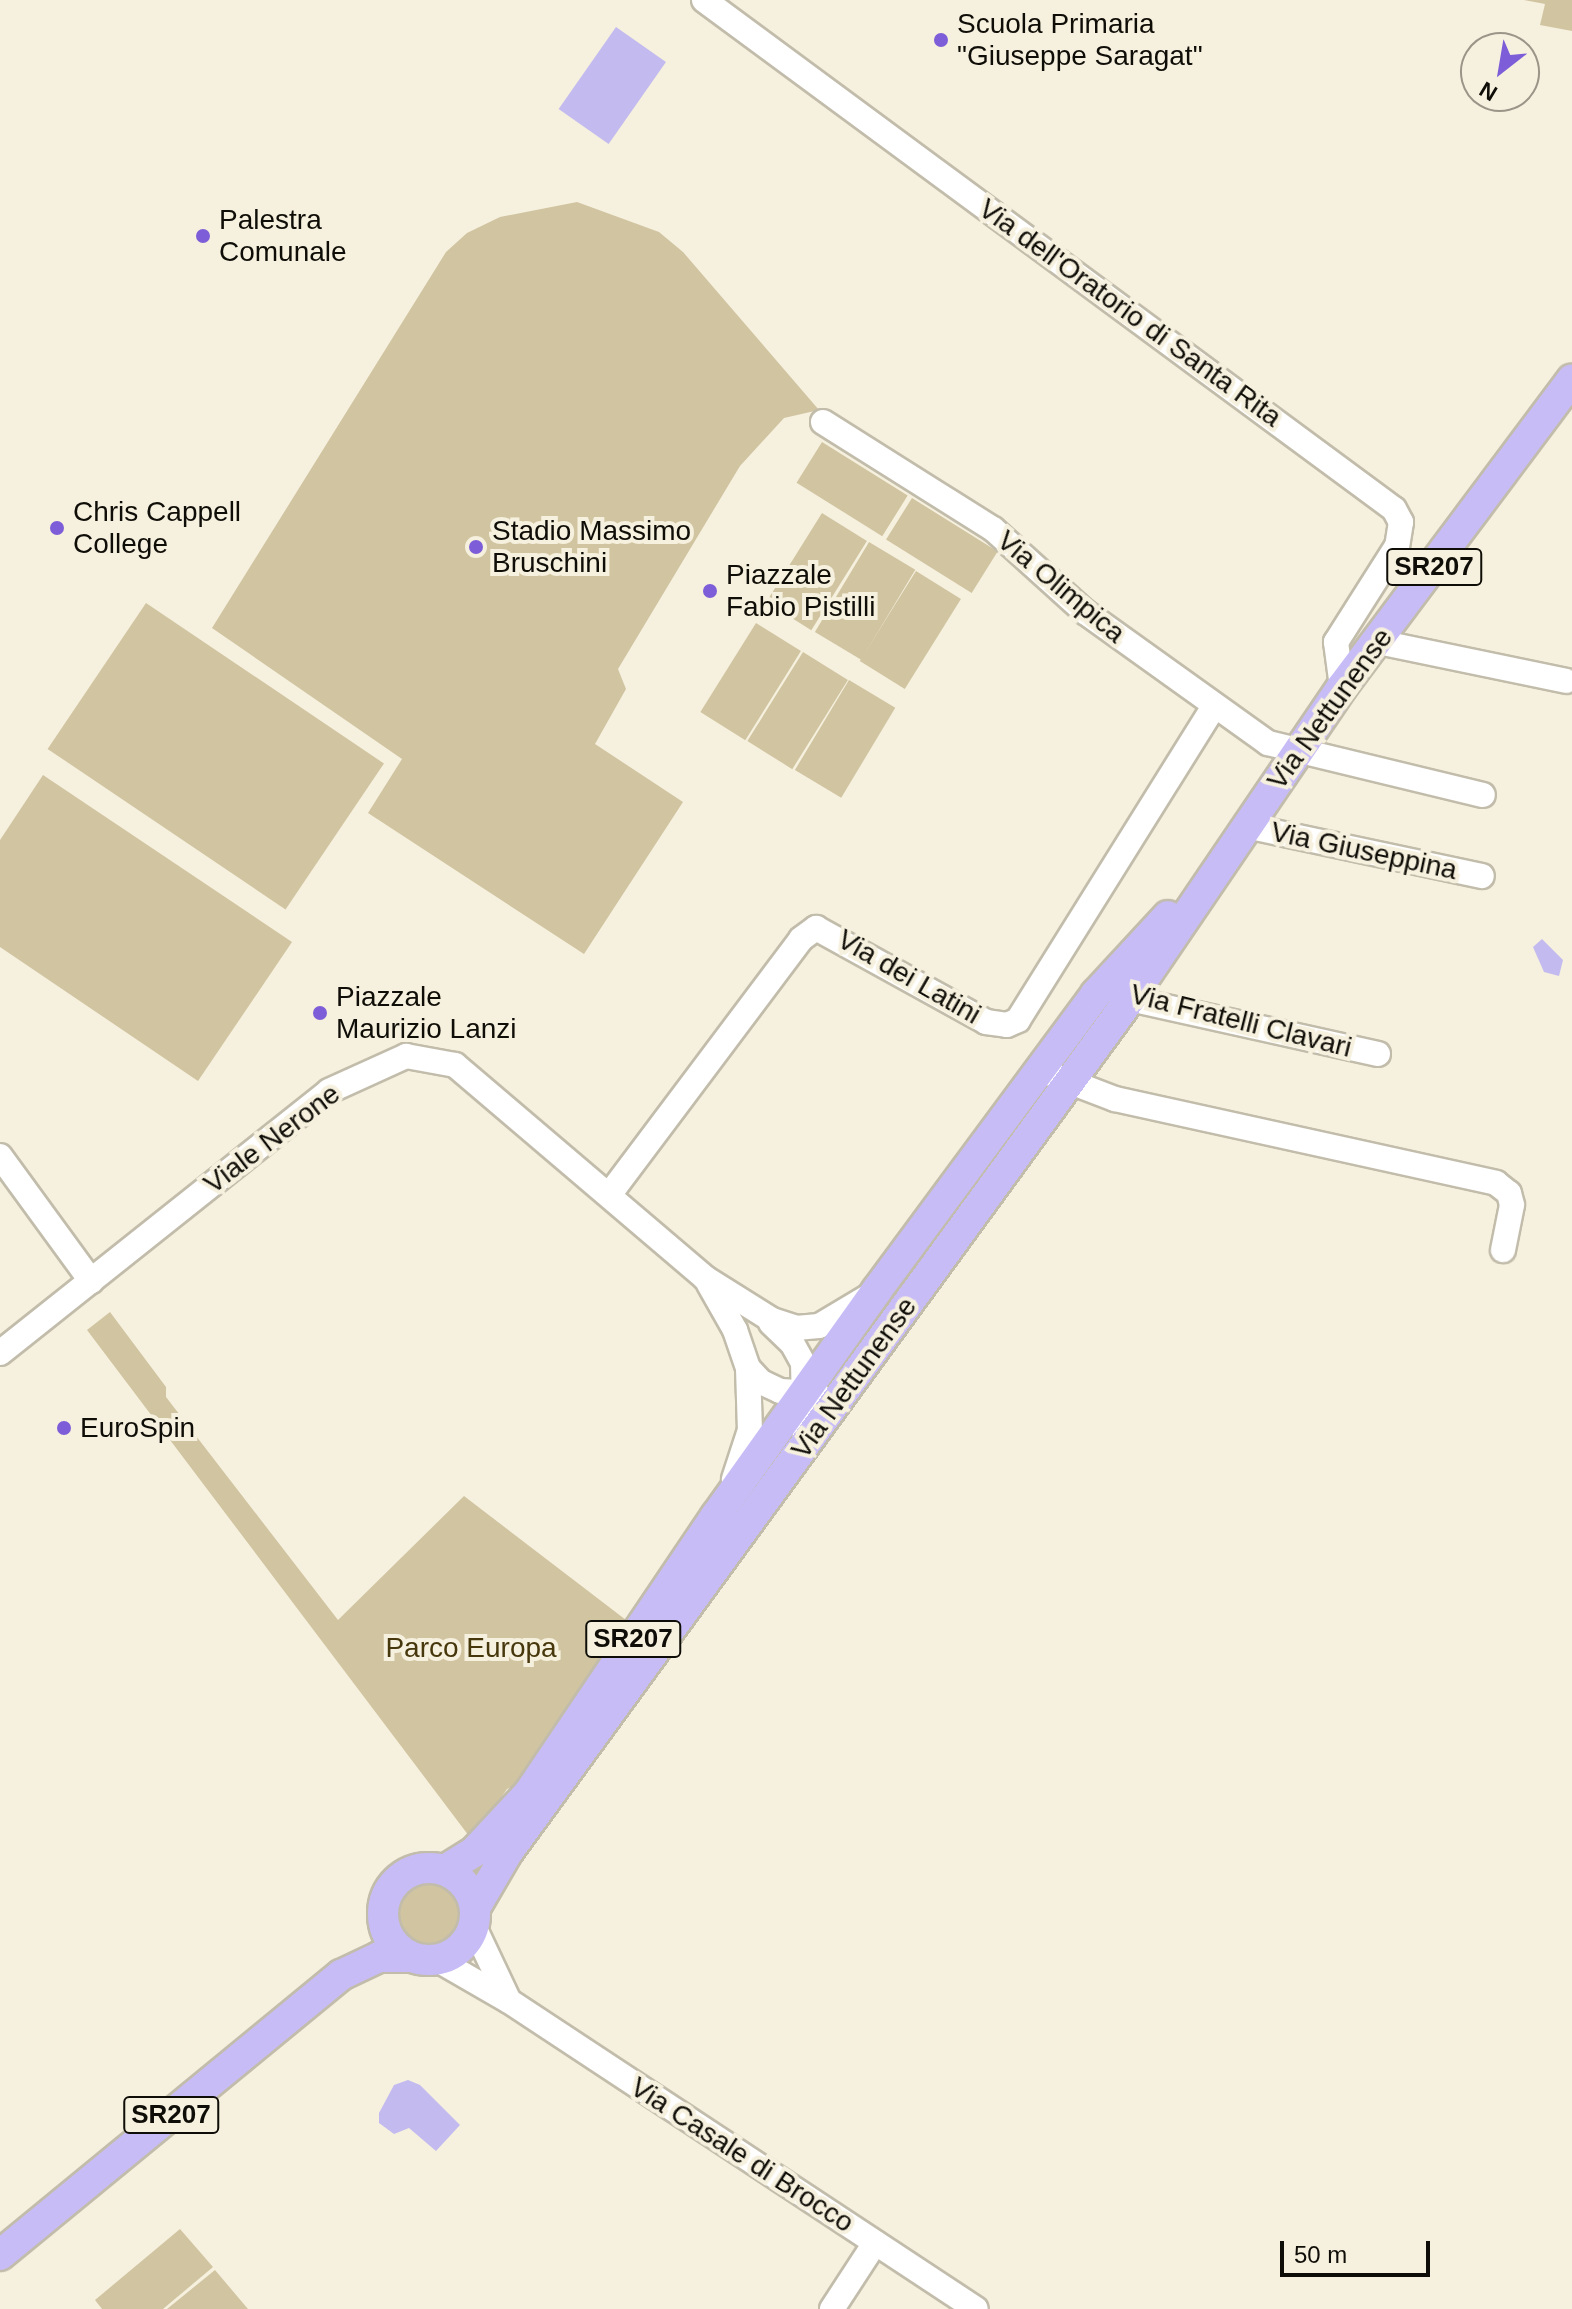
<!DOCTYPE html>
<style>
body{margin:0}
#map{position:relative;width:1572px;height:2309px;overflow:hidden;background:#f6f0de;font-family:Arial,sans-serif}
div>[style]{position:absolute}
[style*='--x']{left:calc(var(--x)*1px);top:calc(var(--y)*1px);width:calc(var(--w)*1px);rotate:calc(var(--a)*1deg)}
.green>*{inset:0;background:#d1c4a1;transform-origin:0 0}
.round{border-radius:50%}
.water>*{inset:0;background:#c3bbef;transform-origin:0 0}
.roads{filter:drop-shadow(2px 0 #c2bcab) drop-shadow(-2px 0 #c2bcab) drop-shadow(0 2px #c2bcab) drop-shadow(0 -2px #c2bcab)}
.minor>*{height:24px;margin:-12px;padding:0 12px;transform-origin:12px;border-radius:12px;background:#fff}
.major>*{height:30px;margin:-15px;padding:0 15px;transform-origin:15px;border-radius:15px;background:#c8bcf7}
.major>.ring{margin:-15px;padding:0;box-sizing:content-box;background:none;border:30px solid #c8bcf7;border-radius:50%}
.dots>*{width:22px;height:22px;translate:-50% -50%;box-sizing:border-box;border:4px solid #f6f0de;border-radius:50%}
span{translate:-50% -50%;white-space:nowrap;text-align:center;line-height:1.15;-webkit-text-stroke:8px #f6f0de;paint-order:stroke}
.shield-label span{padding:2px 6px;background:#f6f0de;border:2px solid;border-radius:6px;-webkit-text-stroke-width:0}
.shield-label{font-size:26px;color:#0f0d07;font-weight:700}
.poi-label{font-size:28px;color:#0f0d07}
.left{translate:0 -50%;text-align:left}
.street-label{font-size:28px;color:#0f0d07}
.park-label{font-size:28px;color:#46370c}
.north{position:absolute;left:1460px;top:32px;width:80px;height:80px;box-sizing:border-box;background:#f6f0de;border:2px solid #9a9588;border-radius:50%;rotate:211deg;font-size:22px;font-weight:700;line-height:32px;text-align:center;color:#0f0d07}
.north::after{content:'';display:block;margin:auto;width:28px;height:36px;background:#7e5ed8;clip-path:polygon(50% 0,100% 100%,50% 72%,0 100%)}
.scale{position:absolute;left:1280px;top:2241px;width:150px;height:36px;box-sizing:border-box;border:4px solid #0f0d07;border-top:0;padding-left:10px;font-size:24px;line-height:28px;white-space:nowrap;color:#0f0d07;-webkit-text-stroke:6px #f6f0de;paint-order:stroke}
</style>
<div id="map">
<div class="green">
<div style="clip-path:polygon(1524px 0,1572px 0,1572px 31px,1540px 25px,1545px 4px)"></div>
<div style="clip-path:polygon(577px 202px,659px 232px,683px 252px,819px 410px,784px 418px,740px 466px,618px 669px,626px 689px,595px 744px,683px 802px,584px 954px,368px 813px,402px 759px,212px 628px,446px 252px,467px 233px,500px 217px)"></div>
<div style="left:822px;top:442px;width:101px;height:48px;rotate:32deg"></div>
<div style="left:912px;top:498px;width:101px;height:49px;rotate:32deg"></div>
<div style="left:822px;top:513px;width:53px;height:105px;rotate:32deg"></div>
<div style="left:869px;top:542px;width:54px;height:105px;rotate:31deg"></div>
<div style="left:916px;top:571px;width:53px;height:106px;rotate:32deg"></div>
<div style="left:146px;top:603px;width:287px;height:176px;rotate:34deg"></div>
<div style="left:756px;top:623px;width:53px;height:105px;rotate:32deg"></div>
<div style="left:803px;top:652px;width:53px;height:105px;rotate:32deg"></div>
<div style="left:849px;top:680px;width:54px;height:105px;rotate:31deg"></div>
<div style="clip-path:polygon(43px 775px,292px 942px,198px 1081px,0 947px,0 840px)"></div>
<div style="clip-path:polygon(110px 1312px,166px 1387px,166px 1397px,338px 1620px,464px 1496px,626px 1620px,519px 1784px,507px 1789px,472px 1840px,87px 1330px)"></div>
<div class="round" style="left:393px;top:1878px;width:72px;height:72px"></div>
<div style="clip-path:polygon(180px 2229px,213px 2267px,163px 2309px,102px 2309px,95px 2300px)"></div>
<div style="clip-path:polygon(215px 2270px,248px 2309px,167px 2309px)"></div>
</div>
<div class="water">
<div style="left:616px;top:27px;width:61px;height:100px;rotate:35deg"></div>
<div style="clip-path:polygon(1542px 939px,1563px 960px,1559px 976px,1544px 972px,1533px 947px)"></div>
<div style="clip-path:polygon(408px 2080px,420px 2085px,460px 2125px,436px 2151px,409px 2128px,394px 2134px,379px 2123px,379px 2113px,394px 2085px)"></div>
</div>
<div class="roads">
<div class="minor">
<div style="--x:704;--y:0;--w:857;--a:36.42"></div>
<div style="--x:1394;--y:509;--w:15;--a:62"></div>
<div style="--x:1401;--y:522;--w:24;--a:99"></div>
<div style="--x:1397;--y:546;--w:114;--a:122.4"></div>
<div style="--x:1336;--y:642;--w:45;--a:82.4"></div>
<div style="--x:823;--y:422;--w:201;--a:32.2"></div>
<div style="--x:993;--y:529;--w:124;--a:42.1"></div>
<div style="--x:1085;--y:612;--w:225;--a:35.6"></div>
<div style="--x:1268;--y:743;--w:221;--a:13.6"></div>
<div style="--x:1378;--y:642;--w:192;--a:11.7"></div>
<div style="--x:1246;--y:826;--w:241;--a:12"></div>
<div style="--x:1116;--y:991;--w:16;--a:30"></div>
<div style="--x:1130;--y:999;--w:254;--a:12.5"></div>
<div style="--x:1055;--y:1076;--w:64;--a:21"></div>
<div style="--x:1115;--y:1099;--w:390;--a:12.4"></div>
<div style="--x:1496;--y:1183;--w:16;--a:38"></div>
<div style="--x:1509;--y:1193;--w:12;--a:76"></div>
<div style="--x:1512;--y:1205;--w:46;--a:101.3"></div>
<div style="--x:0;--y:1156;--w:155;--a:53.9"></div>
<div style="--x:609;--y:1195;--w:320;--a:-53.1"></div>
<div style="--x:801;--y:939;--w:19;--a:-36"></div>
<div style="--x:816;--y:928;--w:194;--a:28.9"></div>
<div style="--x:986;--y:1022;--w:21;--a:8"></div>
<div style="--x:1007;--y:1025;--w:12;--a:-24"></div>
<div style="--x:1018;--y:1020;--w:370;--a:-58"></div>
<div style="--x:709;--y:1284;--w:53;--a:60.5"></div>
<div style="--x:735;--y:1330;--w:40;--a:71.1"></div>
<div style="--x:748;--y:1368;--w:62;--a:88.2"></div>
<div style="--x:750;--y:1430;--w:52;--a:108.1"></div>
<div style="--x:771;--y:1323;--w:29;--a:44"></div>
<div style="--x:792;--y:1343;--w:23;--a:61"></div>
<div style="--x:803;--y:1363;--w:82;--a:88.6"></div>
<div style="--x:0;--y:1353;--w:421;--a:-38.5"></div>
<div style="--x:329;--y:1091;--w:85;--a:-24.4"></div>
<div style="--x:406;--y:1056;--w:50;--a:10.4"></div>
<div style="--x:455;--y:1065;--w:328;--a:40.4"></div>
<div style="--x:705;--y:1278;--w:79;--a:32.1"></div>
<div style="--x:772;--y:1320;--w:25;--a:18"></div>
<div style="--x:796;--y:1328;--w:23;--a:-5"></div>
<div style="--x:819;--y:1326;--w:55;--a:-30.8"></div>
<div style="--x:748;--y:1368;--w:19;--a:47"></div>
<div style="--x:761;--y:1382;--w:21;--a:25"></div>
<div style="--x:780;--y:1391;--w:37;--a:3"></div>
<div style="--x:474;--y:1927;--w:80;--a:64.7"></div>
<div style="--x:438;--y:1960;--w:82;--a:30"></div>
<div style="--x:509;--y:2001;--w:559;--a:33.41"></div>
<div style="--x:832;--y:2309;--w:79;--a:-56.9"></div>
</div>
<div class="major">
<div class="ring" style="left:383px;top:1868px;width:62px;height:62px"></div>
<div style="--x:445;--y:1870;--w:36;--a:-32"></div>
<div style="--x:475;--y:1851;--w:79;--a:-47"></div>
<div style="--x:529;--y:1793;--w:334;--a:-56"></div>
<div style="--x:716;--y:1516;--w:277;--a:-54.5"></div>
<div style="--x:877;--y:1290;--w:368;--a:-53.5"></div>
<div style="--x:1096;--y:994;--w:106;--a:-47.3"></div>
<div style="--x:475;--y:1908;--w:64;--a:-59.8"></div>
<div style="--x:507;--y:1853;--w:1057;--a:-53.89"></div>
<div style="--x:1130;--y:999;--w:377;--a:-55.8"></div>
<div style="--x:1342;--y:687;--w:384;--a:-53.2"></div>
<div style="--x:0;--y:2255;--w:441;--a:-39.4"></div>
<div style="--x:341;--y:1975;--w:42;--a:-25.3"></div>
<div style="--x:379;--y:1957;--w:30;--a:0"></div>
</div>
</div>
<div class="dots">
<div style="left:941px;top:40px;background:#7e5ed8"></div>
<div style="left:203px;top:236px;background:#7e5ed8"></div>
<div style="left:57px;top:528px;background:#7e5ed8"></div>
<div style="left:476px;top:547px;background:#7e5ed8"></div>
<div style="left:710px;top:591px;background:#7e5ed8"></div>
<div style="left:320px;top:1013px;background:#7e5ed8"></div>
<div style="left:64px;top:1428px;background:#7e5ed8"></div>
</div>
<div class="shield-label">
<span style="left:1434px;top:567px">SR207</span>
<span style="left:633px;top:1639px">SR207</span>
<span style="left:171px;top:2115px">SR207</span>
</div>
<div class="poi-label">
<span class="left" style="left:957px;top:40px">Scuola Primaria<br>"Giuseppe Saragat"</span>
<span class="left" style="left:219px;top:236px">Palestra<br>Comunale</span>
<span class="left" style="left:73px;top:528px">Chris Cappell<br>College</span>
<span class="left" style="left:492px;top:547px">Stadio Massimo<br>Bruschini</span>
<span class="left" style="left:726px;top:591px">Piazzale<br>Fabio Pistilli</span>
<span class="left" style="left:336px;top:1013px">Piazzale<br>Maurizio Lanzi</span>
<span class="left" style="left:80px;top:1428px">EuroSpin</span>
</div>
<div class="street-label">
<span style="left:1130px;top:313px;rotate:36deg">Via dell'Oratorio di Santa Rita</span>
<span style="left:1061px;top:587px;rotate:40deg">Via Olimpica</span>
<span style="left:1330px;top:709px;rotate:-54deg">Via Nettunense</span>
<span style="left:1364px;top:851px;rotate:12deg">Via Giuseppina</span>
<span style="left:909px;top:977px;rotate:30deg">Via dei Latini</span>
<span style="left:1241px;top:1021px;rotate:14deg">Via Fratelli Clavari</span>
<span style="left:272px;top:1139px;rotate:-37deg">Viale Nerone</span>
<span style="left:854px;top:1378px;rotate:-54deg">Via Nettunense</span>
<span style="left:742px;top:2155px;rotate:33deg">Via Casale di Brocco</span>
</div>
<div class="park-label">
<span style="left:471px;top:1648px">Parco Europa</span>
</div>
<div class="north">N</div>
<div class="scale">50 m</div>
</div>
